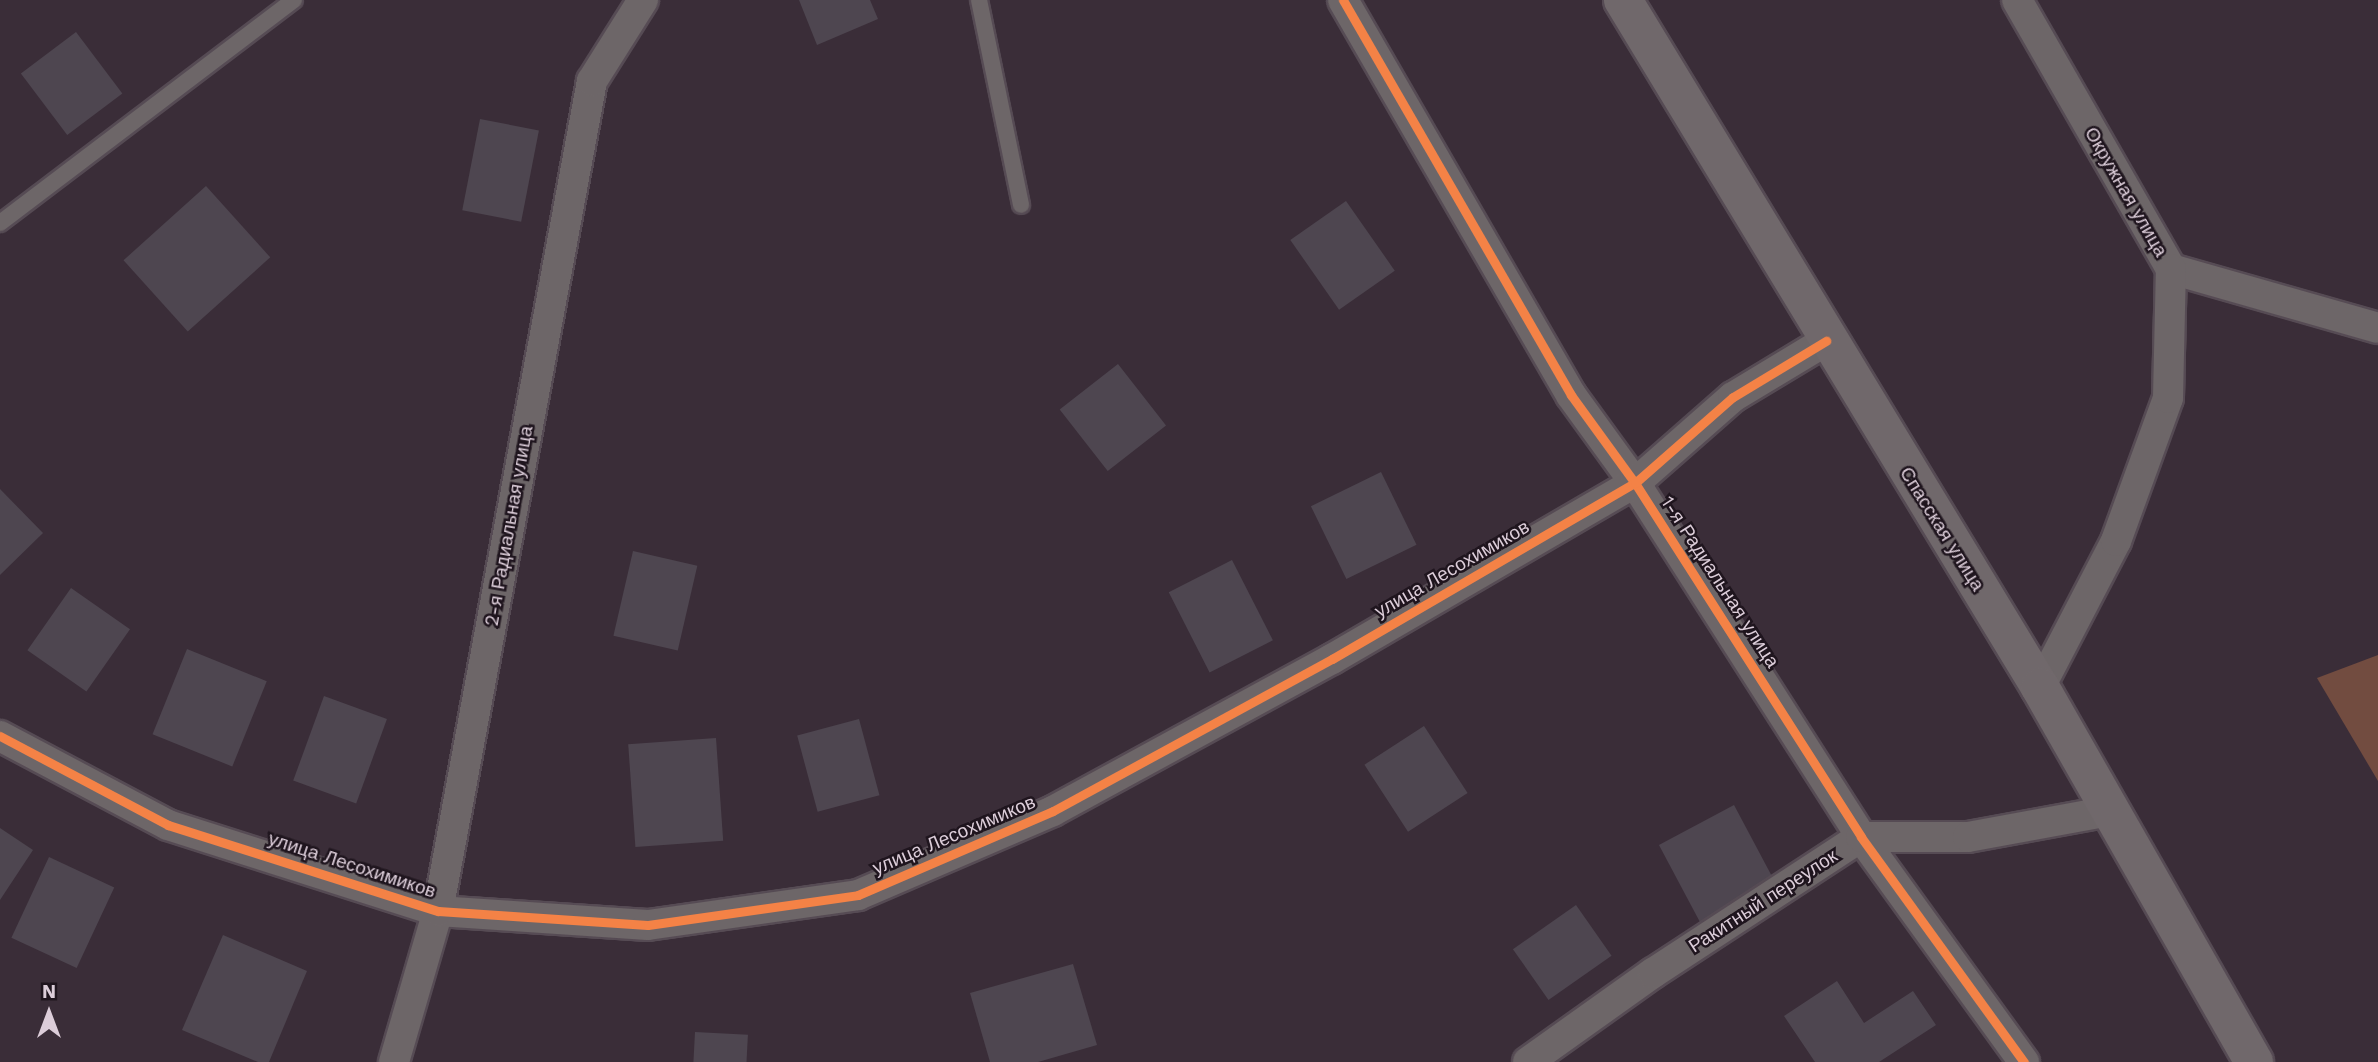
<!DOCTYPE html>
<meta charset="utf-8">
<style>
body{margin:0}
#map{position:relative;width:2378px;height:1062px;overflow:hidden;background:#3a2d38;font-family:"Work Sans",sans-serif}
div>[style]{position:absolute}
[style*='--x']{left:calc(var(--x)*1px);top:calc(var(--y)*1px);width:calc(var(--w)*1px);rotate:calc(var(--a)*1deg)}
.forest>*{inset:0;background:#724c40}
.building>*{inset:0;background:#4e4650;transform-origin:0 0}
.roads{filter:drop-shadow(2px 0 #564b54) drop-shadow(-2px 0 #564b54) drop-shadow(0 2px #564b54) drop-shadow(0 -2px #564b54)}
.lane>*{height:16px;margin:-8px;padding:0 8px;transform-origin:8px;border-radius:8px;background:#6d6668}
.street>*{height:30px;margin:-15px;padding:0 15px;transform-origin:15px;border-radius:15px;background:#6d6668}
.secondary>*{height:38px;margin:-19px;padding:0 19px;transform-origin:19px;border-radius:19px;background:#70686b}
.cycleway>*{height:9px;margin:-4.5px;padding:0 4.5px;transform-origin:4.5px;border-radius:4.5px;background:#f48246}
span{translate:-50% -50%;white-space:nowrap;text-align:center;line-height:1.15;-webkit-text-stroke:5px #1f151e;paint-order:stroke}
.street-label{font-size:19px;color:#dccdd9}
.north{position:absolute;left:14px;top:978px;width:70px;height:70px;-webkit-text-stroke:5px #1f151e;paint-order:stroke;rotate:0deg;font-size:19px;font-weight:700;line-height:28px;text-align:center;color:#dccdd9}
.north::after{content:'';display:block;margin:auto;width:24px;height:32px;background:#dccdd9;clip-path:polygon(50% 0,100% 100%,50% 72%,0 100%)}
</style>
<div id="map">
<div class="forest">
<div style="clip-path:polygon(2378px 655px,2378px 781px,2317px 678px)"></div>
</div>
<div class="building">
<div style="clip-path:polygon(799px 0,870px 0,878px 19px,817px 45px)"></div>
<div style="left:76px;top:32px;width:77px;height:69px;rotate:53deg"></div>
<div style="left:480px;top:119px;width:60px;height:93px;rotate:11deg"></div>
<div style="left:206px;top:186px;width:96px;height:111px;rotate:48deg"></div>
<div style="left:1346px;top:201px;width:85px;height:68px;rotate:55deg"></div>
<div style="left:1118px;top:364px;width:78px;height:74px;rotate:52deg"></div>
<div style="left:1381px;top:472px;width:81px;height:78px;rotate:64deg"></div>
<div style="clip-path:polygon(0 489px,43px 533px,0 575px)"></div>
<div style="left:633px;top:551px;width:66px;height:87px;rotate:13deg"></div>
<div style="left:1232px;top:560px;width:90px;height:71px;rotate:63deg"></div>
<div style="left:71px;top:588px;width:72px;height:76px;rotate:35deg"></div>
<div style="left:187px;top:649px;width:86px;height:92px;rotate:22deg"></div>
<div style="left:324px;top:696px;width:67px;height:90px;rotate:20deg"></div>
<div style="left:859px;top:719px;width:79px;height:64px;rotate:75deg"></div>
<div style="left:1424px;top:726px;width:80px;height:71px;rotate:57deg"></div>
<div style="left:716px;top:738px;width:103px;height:88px;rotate:86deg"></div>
<div style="left:1734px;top:805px;width:89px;height:85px;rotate:62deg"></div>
<div style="clip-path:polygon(0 828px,33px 850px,0 900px)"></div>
<div style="left:49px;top:857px;width:72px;height:89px;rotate:25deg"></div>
<div style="left:1576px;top:905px;width:62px;height:77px;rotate:55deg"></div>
<div style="clip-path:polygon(223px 935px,307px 971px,269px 1062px,258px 1062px,182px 1030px)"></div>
<div style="clip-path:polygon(1073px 964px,1097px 1045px,1038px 1062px,990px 1062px,970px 993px)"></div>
<div style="clip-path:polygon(1837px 981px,1864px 1023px,1913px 991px,1936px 1025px,1879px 1062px,1815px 1062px,1784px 1016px)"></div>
<div style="left:695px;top:1032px;width:53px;height:30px;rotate:3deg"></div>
</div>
<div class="roads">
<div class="lane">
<div style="--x:979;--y:0;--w:209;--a:78.4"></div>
<div style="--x:0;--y:223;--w:369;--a:-37.2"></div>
</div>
<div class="street">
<div style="--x:1343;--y:0;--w:456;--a:60"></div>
<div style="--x:1571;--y:395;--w:109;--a:54"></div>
<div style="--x:1635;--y:483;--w:420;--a:57.4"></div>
<div style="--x:1861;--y:837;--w:278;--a:54.1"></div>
<div style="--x:2017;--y:0;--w:310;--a:60.2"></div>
<div style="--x:2171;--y:269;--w:215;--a:15.9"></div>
<div style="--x:2040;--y:687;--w:165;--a:-62.5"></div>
<div style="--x:2116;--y:541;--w:152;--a:-70"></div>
<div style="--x:2168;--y:398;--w:129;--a:-88.7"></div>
<div style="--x:0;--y:736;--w:190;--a:27.9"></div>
<div style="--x:168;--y:825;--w:283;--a:17.7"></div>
<div style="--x:438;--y:911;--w:210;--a:3.8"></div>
<div style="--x:648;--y:925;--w:212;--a:-8.1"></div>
<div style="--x:858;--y:895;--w:212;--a:-23.3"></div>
<div style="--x:1053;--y:811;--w:318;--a:-28.6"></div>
<div style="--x:1332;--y:659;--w:350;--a:-30.2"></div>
<div style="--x:1635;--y:483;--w:130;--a:-41.3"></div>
<div style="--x:1733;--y:397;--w:109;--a:-31.1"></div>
<div style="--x:394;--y:1062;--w:157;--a:-73.8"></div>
<div style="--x:438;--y:911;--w:844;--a:-79.49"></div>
<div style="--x:592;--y:81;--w:96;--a:-57.8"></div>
<div style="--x:1528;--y:1062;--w:153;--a:-35.5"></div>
<div style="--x:1653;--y:973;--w:249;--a:-33.2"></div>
<div style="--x:1861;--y:837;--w:107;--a:0"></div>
<div style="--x:1968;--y:837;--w:144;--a:-10.4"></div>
</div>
<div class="secondary">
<div style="--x:1623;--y:0;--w:804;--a:58.74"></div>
<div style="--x:2040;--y:687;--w:432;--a:60.3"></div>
</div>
</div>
<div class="cycleway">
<div style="--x:1343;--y:0;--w:456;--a:60"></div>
<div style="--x:1571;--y:395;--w:109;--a:54"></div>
<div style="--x:1635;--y:483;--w:420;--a:57.4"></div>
<div style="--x:1861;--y:837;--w:278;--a:54.1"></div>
<div style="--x:0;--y:736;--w:190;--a:27.9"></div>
<div style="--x:168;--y:825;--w:283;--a:17.7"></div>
<div style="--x:438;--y:911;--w:210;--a:3.8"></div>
<div style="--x:648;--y:925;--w:212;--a:-8.1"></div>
<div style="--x:858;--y:895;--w:212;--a:-23.3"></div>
<div style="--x:1053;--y:811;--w:318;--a:-28.6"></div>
<div style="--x:1332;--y:659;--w:350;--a:-30.2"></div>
<div style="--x:1635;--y:483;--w:130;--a:-41.3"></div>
<div style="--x:1733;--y:397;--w:109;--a:-31.1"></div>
</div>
<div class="street-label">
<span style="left:2126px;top:192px;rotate:60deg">Окружная улица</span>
<span style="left:509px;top:526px;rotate:-80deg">2-я Радиальная улица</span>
<span style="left:1942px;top:529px;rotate:58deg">Спасская улица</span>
<span style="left:1452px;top:569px;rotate:-30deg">улица Лесохимиков</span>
<span style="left:1720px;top:582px;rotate:57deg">1-я Радиальная улица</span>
<span style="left:954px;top:835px;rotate:-23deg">улица Лесохимиков</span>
<span style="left:352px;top:865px;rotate:18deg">улица Лесохимиков</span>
<span style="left:1763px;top:901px;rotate:-33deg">Ракитный переулок</span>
</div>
<div class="north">N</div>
</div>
